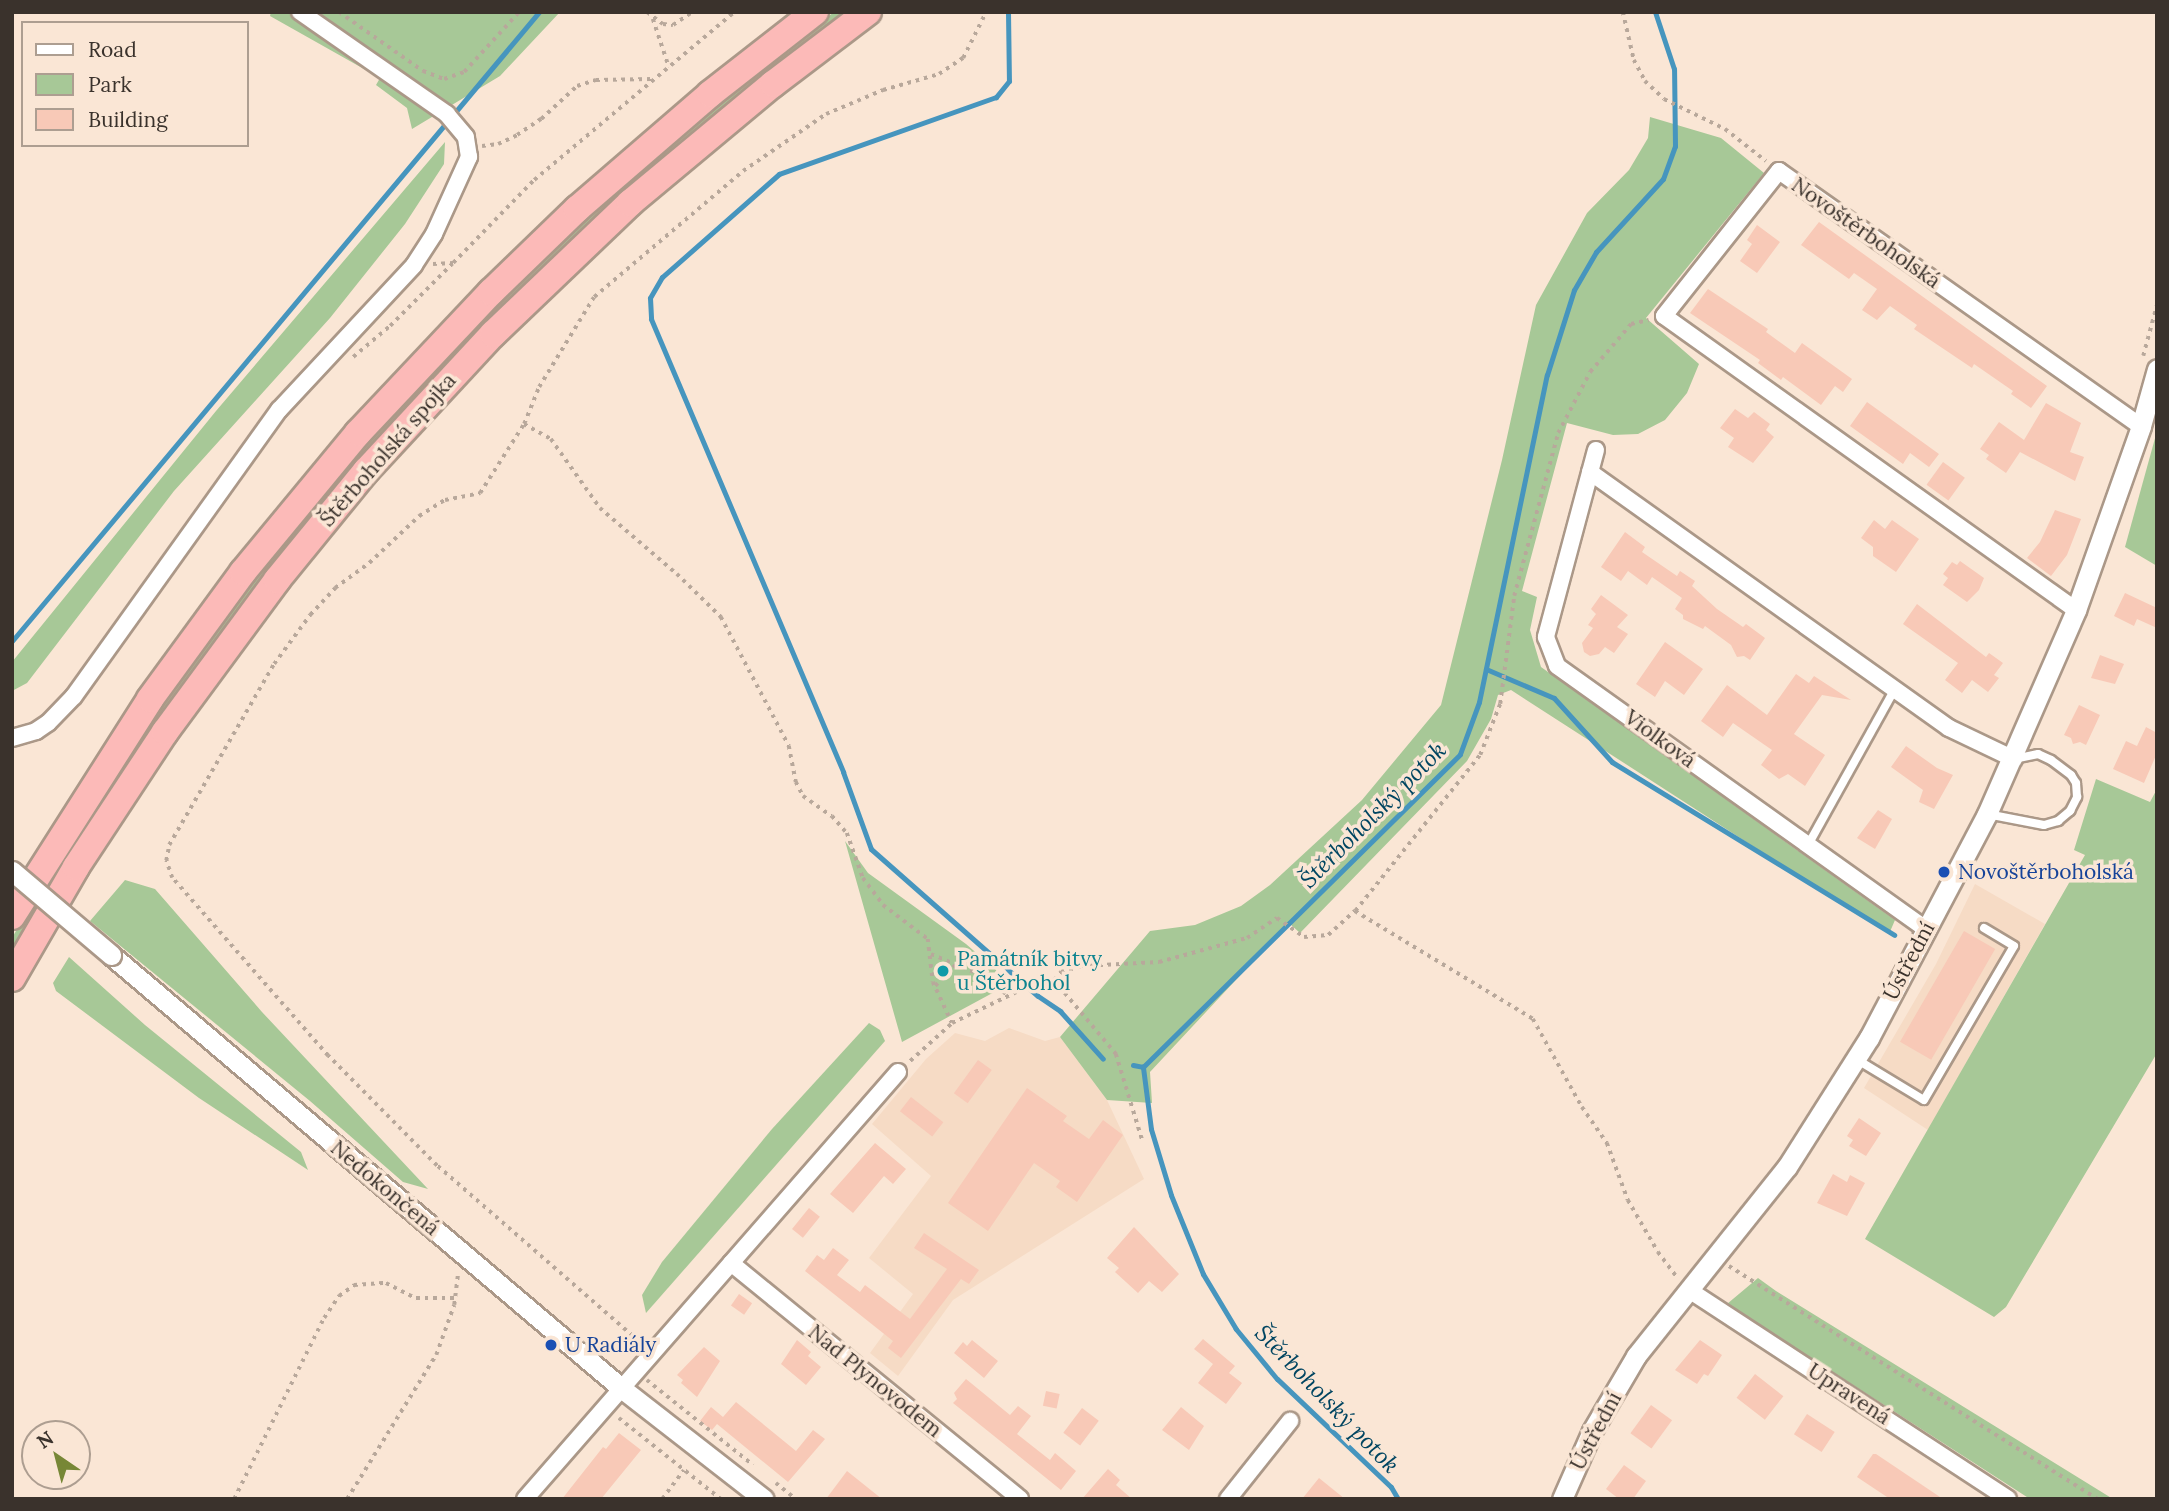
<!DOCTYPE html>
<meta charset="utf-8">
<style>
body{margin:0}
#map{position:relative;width:2169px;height:1511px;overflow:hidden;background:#fae6d5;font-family:Lora,serif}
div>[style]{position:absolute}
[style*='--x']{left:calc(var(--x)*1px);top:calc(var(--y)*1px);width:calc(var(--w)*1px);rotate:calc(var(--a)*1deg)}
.built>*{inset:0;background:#f6dbc5}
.green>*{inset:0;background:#a7c897}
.stream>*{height:5px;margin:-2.5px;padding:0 2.5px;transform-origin:2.5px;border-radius:2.5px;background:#4695be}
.building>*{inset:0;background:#f8c9b7;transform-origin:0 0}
.path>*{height:3.5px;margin-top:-1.75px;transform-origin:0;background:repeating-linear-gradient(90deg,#b8a89b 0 3.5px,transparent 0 8.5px)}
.roads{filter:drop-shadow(2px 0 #ab9888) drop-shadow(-2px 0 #ab9888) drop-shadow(0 2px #ab9888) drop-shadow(0 -2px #ab9888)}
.service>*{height:8px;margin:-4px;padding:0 4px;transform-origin:4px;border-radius:4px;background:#fff}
.minor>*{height:16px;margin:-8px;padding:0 8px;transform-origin:8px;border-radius:8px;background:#fff}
.tertiary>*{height:19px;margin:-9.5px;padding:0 9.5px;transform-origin:9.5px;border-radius:9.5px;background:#fff}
.trunk>*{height:26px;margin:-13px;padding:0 13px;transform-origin:13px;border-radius:13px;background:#fcbab8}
.bridges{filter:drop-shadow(2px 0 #ab9888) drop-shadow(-2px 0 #ab9888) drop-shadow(0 2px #ab9888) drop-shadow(0 -2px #ab9888)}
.tertiary-bridge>*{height:19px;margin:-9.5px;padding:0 9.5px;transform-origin:9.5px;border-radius:9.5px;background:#fff}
.dots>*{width:19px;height:19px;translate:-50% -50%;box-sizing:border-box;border:4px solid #fae6d5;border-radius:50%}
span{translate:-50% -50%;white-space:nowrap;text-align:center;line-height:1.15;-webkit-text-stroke:7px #fae6d5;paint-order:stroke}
.street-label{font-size:21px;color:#3a322c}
.transit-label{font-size:21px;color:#164399}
.left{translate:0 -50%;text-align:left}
.culture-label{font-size:21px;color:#0d838f}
.water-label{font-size:23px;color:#004561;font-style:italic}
.frame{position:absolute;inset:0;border:14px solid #3a322c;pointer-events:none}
.legend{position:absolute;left:21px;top:21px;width:228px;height:126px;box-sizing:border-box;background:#fae6d5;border:2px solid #ad9e91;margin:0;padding:9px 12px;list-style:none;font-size:21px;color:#3a322c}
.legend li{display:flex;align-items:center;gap:14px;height:35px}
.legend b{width:35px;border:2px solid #ad9e91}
.north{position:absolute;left:21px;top:1420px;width:70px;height:70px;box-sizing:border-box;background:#fae6d5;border:2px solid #ad9e91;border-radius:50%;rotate:325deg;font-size:19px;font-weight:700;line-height:28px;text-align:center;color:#3a322c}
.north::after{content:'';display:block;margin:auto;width:24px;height:32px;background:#778736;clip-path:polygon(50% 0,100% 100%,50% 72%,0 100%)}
</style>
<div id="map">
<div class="built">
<div style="clip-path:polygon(1975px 884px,2045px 924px,1928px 1130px,1864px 1088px,1936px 964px)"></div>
<div style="clip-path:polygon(1009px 1028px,1045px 1041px,1060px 1037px,1107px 1100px,1144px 1179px,953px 1300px,898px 1376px,870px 1353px,913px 1294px,869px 1258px,931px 1176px,872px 1124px,926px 1059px,955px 1033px,985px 1041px)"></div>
</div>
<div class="green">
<div style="clip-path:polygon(271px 12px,560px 12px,500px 76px,412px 129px,407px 108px,376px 85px,380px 78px,270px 16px)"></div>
<div style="clip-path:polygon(834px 12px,847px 12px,750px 87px,644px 176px,537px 274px,432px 380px,253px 592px,174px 699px,51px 888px,44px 882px,203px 642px,338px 473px,480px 318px,638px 169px)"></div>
<div style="clip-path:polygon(1650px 117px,1721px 138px,1764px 173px,1646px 318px,1699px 364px,1687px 393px,1665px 420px,1638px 434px,1613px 435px,1567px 423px,1522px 591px,1537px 597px,1530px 630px,1541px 667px,1895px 920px,1889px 934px,1511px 690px,1498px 695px,1491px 719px,1467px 761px,1300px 933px,1289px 923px,1150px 1072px,1152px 1103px,1107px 1100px,1060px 1037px,1150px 931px,1195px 925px,1241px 906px,1270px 885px,1362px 800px,1441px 705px,1502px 460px,1536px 305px,1587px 213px,1629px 170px,1648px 138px)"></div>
<div style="clip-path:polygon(445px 142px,444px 164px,405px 224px,330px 318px,174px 491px,27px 683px,12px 691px,12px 662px,216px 411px)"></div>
<div style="clip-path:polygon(2157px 431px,2157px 566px,2125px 547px)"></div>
<div style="clip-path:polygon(2096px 779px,2150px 802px,2157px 789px,2157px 1053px,2006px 1307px,1994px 1317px,1865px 1239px,2085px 855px,2074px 850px)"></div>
<div style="clip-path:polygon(845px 841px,868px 873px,966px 944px,1011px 983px,902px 1042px)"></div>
<div style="clip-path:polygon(125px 880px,155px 889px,262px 1012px,428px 1189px,403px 1182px,310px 1101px,90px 921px)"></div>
<div style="clip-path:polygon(29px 908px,37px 914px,12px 957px,12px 938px)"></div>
<div style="clip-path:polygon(69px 957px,145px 1025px,301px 1152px,308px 1170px,199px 1098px,56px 991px,53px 983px)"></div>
<div style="clip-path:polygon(869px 1023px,880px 1030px,885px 1041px,646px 1313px,642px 1295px,662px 1262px,772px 1129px)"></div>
<div style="clip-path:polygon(1758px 1278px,1776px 1291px,2113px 1499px,2030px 1499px,1727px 1304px)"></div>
</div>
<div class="stream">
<div style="--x:1008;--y:12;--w:69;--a:89.2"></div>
<div style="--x:1009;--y:81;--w:21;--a:129"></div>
<div style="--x:996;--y:97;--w:230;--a:160.5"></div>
<div style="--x:779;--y:174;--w:156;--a:138.6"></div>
<div style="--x:662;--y:277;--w:24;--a:120"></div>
<div style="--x:650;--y:298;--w:21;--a:87"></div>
<div style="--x:651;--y:319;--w:492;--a:67"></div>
<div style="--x:843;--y:772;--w:82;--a:70"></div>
<div style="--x:871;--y:849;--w:222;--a:41.4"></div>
<div style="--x:1038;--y:996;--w:27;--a:34"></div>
<div style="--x:1060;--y:1011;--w:64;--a:48.1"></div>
<div style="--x:12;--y:641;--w:821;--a:-50.04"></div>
<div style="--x:1486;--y:669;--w:74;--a:23.1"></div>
<div style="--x:1554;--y:698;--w:86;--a:47.8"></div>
<div style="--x:1612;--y:762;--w:331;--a:31.5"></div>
<div style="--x:1133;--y:1065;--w:10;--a:11"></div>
<div style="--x:1398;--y:1499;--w:14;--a:-120"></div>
<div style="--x:1391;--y:1487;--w:157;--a:-136.5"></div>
<div style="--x:1277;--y:1379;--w:65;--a:-129.4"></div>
<div style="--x:1236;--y:1329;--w:64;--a:-121"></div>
<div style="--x:1203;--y:1274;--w:85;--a:-112.1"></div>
<div style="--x:1171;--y:1195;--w:69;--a:-106.9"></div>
<div style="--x:1151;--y:1129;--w:63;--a:-97.4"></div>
<div style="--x:1143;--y:1067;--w:445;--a:-44.6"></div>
<div style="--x:1460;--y:754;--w:55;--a:-69.9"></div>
<div style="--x:1479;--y:702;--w:334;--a:-78.3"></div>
<div style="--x:1547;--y:375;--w:89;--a:-72.4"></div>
<div style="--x:1574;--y:290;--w:44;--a:-59.9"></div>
<div style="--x:1596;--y:252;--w:99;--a:-47.5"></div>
<div style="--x:1663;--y:179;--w:35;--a:-70"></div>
<div style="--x:1675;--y:146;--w:77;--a:-90.7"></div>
<div style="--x:1674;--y:69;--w:60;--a:-108.4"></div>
</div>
<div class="building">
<div style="clip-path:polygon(1819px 222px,2047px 386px,2031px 408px,2011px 394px,2013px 391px,1974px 364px,1972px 368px,1914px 329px,1917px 325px,1890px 306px,1877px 320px,1862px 310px,1877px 289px,1854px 273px,1849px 279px,1801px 245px)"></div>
<div style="clip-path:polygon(1757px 225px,1780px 242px,1757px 273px,1740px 261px,1752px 244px,1747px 240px)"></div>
<div style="clip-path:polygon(1708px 289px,1768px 329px,1766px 332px,1795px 353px,1802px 343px,1852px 379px,1843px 392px,1835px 386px,1821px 405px,1783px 377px,1781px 380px,1758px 363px,1760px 360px,1690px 313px)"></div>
<div style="clip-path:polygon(1867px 402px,1939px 454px,1929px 467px,1910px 453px,1903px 464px,1850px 426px)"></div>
<div style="clip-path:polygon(2046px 403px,2081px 423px,2070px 452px,2084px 457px,2075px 481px,2020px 452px,2006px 473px,1986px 459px,1989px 455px,1980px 449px,1999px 422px,2024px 440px)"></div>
<div style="clip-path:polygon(1735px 409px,1748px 418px,1754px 412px,1770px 424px,1766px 430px,1774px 437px,1753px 463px,1728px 447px,1734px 438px,1720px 428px)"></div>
<div style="left:1943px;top:462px;width:27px;height:28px;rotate:36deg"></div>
<div style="clip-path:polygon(2055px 510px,2081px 519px,2067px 555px,2051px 576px,2027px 558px,2040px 542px)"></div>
<div style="clip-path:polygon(1874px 520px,1885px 529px,1892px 520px,1919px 539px,1896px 572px,1873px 556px,1873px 547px,1861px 538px)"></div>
<div style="clip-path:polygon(1625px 532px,1645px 547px,1642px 552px,1677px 576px,1680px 571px,1695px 581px,1692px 586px,1717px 609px,1743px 627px,1746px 624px,1765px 638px,1750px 660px,1744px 656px,1737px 657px,1731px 645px,1705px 626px,1703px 629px,1683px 619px,1683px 615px,1675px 609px,1682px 598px,1652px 577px,1647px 585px,1628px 571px,1621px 581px,1601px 567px)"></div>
<div style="clip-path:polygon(1960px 561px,1984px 578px,1979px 590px,1967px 602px,1943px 585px,1948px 578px,1943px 574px,1952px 562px,1957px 565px)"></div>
<div style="clip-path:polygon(2125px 593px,2157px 608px,2157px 628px,2137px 619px,2134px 626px,2114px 616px)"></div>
<div style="clip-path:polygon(1601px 595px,1628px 615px,1617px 627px,1628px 634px,1614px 653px,1605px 647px,1599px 654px,1590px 656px,1584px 652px,1582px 643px,1593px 628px,1588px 625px,1596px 614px,1591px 609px)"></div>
<div style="clip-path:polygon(1917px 604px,1986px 657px,1989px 653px,2003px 663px,1994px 675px,1999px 678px,1988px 692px,1972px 680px,1962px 693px,1945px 680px,1958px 663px,1903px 624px)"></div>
<div style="clip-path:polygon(1665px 642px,1703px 669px,1684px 695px,1665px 681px,1655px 697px,1636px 684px)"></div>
<div style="clip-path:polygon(2100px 655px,2124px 664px,2115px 684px,2091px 678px)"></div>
<div style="clip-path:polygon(1796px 674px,1809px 683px,1814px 676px,1851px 700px,1822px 695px,1794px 734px,1825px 755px,1805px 786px,1788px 774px,1779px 779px,1761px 765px,1772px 750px,1733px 723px,1723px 737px,1701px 721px,1727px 685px,1767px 715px)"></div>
<div style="clip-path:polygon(2079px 705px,2100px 715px,2086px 745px,2080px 742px,2073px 744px,2071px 738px,2064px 735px)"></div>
<div style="clip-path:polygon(2146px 727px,2157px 733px,2157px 753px,2144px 783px,2113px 769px,2126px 741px,2137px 746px)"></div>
<div style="clip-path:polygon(1906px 746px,1937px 768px,1953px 775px,1934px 809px,1919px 802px,1923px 790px,1891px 767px)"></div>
<div style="clip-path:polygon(1878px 810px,1892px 819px,1875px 849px,1857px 838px)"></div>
<div style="left:1964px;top:931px;width:36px;height:128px;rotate:30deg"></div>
<div style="left:978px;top:1060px;width:17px;height:41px;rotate:36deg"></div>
<div style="clip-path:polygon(1027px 1088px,1067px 1116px,1063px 1121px,1089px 1139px,1103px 1120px,1123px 1135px,1077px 1202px,1056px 1187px,1060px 1181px,1034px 1163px,988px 1231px,948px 1203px)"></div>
<div style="left:911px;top:1097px;width:41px;height:18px;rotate:38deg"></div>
<div style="clip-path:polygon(1859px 1118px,1881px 1133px,1866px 1156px,1849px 1146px,1853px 1140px,1847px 1136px)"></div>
<div style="clip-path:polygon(875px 1143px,906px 1169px,893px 1184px,884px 1176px,853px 1213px,830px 1194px)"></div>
<div style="clip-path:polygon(1833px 1174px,1847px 1182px,1850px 1175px,1865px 1183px,1847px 1216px,1817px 1203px)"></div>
<div style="left:809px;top:1208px;width:14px;height:27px;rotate:39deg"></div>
<div style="clip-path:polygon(1134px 1227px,1179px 1274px,1162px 1292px,1149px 1281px,1138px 1293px,1115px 1272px,1119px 1268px,1107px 1258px)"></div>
<div style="clip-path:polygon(924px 1233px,979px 1270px,969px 1284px,961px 1279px,901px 1358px,888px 1348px,893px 1341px,805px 1271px,817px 1255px,824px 1260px,833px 1248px,849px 1260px,837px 1275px,860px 1292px,865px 1285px,910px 1319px,947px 1269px,914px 1248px)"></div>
<div style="left:739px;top:1294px;width:16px;height:14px;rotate:35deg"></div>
<div style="clip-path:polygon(1203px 1339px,1235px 1366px,1229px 1373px,1242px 1383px,1226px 1404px,1198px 1383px,1213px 1364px,1194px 1349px)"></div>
<div style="clip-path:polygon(797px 1340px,811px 1352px,808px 1356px,821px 1367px,806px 1385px,781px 1364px)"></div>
<div style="clip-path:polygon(972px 1340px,998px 1361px,984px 1378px,954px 1353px,963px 1342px,967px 1346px)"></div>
<div style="clip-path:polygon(1700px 1340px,1722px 1355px,1708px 1376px,1704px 1374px,1697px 1384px,1675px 1370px)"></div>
<div style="clip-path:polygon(704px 1347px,720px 1361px,697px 1397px,681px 1383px,683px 1380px,677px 1375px)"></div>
<div style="left:1755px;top:1374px;width:36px;height:30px;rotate:38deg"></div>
<div style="clip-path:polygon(966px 1379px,1010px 1415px,1018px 1406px,1031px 1416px,1017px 1434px,1050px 1460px,1055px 1453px,1076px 1471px,1061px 1490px,953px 1403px,957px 1399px,954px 1393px)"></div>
<div style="left:1046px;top:1391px;width:14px;height:15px;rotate:12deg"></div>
<div style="clip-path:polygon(736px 1402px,796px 1451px,813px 1430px,825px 1439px,788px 1482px,717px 1424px,712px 1430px,700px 1421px,711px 1407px,723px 1417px)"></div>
<div style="left:1651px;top:1405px;width:26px;height:35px;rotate:36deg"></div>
<div style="clip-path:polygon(1181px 1407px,1204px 1426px,1189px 1450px,1162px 1430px)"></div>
<div style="left:1082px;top:1408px;width:21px;height:31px;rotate:37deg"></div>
<div style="left:1807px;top:1414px;width:33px;height:24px;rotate:33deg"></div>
<div style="clip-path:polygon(619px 1433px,641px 1450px,601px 1499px,562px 1499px,603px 1447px,606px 1449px)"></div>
<div style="clip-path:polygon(1873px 1454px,1876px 1454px,1943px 1499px,1890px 1499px,1857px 1477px)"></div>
<div style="clip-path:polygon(1624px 1465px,1646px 1481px,1633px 1499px,1619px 1499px,1606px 1489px)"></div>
<div style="clip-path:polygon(1108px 1469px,1120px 1480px,1116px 1485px,1132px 1499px,1082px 1499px)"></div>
<div style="clip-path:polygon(847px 1471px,882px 1499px,826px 1499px)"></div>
<div style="clip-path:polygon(1319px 1478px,1345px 1499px,1302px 1499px)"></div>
</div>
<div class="path">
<div style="--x:339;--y:12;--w:103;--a:35.1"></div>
<div style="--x:423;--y:71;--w:22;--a:21"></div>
<div style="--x:444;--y:79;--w:21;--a:-19"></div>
<div style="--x:464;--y:72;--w:81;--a:-47.5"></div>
<div style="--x:647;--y:12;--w:20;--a:37"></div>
<div style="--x:663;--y:24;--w:10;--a:6"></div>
<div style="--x:673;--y:25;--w:23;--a:-34"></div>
<div style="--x:1623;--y:12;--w:49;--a:77.1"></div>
<div style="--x:1634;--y:60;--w:24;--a:62"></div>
<div style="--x:1645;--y:81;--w:26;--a:43"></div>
<div style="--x:1664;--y:99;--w:68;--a:26.2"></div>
<div style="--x:1725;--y:129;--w:52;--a:38"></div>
<div style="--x:653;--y:19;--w:51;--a:71.6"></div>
<div style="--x:482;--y:146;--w:16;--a:-7"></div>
<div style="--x:498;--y:144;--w:21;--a:-25"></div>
<div style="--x:517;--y:135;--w:29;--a:-34"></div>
<div style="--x:541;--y:119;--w:49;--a:-42.5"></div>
<div style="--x:577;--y:86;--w:20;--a:-18"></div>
<div style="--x:596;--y:80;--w:56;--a:-1"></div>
<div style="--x:433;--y:264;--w:20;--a:-3"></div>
<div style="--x:453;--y:263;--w:116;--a:-45.7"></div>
<div style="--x:534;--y:180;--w:261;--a:-40"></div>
<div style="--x:2143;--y:356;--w:54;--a:-74.9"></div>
<div style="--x:353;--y:357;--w:48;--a:-40"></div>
<div style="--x:390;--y:326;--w:88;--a:-45"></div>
<div style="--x:524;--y:424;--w:31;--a:29"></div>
<div style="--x:551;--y:439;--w:85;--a:54.6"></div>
<div style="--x:600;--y:508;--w:101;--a:40.6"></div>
<div style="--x:677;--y:574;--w:62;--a:44.3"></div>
<div style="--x:721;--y:617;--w:146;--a:62.2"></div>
<div style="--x:789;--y:746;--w:37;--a:79"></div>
<div style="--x:796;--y:782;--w:16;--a:63"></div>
<div style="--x:803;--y:796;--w:35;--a:35"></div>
<div style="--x:832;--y:816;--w:23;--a:49"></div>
<div style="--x:847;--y:833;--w:48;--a:70.4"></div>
<div style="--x:863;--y:878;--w:34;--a:53"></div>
<div style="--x:883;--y:905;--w:56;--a:37.1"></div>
<div style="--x:928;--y:939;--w:43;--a:83.4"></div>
<div style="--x:933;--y:982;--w:45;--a:65.1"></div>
<div style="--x:1355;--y:911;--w:208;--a:31.2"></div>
<div style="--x:1533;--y:1019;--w:101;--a:60.9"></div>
<div style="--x:1582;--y:1107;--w:44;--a:55.2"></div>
<div style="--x:1607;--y:1143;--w:61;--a:69.8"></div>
<div style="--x:1628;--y:1200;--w:60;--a:60"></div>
<div style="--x:1658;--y:1252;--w:31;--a:53"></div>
<div style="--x:931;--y:954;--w:56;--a:22.9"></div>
<div style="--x:983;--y:976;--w:33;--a:38"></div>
<div style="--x:1054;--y:980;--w:11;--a:-49"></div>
<div style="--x:1061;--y:972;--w:22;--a:-16"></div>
<div style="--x:1082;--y:966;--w:77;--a:-3"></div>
<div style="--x:1159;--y:962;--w:91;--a:-15.3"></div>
<div style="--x:1247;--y:938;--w:36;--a:-34"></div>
<div style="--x:1277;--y:918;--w:33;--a:35"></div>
<div style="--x:1304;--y:937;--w:24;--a:-5"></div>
<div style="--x:1328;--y:935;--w:36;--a:-42"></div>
<div style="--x:1355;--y:911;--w:200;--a:-51.3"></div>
<div style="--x:1480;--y:755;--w:55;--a:-68.6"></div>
<div style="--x:1500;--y:704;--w:109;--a:-82.6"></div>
<div style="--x:1514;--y:596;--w:169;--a:-74.9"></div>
<div style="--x:1558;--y:433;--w:69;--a:-62.3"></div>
<div style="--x:1590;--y:372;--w:63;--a:-49.5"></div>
<div style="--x:1631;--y:324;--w:18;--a:-13"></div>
<div style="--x:935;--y:986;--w:30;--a:-46"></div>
<div style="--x:910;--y:1061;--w:57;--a:-42.1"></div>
<div style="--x:952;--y:1023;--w:92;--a:-25.7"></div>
<div style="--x:1035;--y:983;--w:19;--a:-9"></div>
<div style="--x:1054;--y:980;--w:97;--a:50"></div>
<div style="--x:1116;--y:1054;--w:89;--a:73"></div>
<div style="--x:1729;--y:1266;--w:436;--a:32.3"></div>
<div style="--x:639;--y:1342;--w:268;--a:-138.9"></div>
<div style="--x:437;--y:1166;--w:155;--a:-134.7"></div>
<div style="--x:328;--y:1056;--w:237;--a:-131.2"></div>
<div style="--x:172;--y:878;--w:18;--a:-109"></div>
<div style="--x:166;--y:861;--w:16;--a:-79"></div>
<div style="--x:169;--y:845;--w:209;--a:-59.9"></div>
<div style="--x:274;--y:664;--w:61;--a:-53.7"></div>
<div style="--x:310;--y:615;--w:37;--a:-47"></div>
<div style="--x:335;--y:588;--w:42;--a:-36.3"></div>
<div style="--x:369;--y:563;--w:69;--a:-43.2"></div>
<div style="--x:419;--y:516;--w:31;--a:-32"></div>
<div style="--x:445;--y:500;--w:36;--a:-11"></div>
<div style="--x:480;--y:493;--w:82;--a:-57.5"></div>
<div style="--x:524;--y:424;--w:40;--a:-68"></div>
<div style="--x:539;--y:387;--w:105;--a:-58.6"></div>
<div style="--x:594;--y:297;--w:195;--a:-40.2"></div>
<div style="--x:743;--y:171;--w:101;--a:-34.5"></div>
<div style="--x:826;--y:114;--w:62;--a:-22.8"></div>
<div style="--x:883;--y:90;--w:58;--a:-15.9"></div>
<div style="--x:939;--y:74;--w:29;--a:-34"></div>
<div style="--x:963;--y:58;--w:51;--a:-63.4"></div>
<div style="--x:647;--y:1380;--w:136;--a:38.7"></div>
<div style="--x:619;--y:1418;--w:130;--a:38.5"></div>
<div style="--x:776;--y:1483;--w:26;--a:39"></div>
<div style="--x:234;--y:1499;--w:202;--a:-63.6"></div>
<div style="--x:324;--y:1318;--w:27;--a:-56"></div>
<div style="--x:339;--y:1296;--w:19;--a:-36"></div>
<div style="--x:354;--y:1285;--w:32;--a:-4"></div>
<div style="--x:386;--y:1283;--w:34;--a:27"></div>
<div style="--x:416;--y:1298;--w:39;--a:0"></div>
<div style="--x:347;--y:1499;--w:169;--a:-58.3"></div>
<div style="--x:436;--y:1355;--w:53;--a:-70.2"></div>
<div style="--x:454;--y:1305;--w:32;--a:-83"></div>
<div style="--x:662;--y:1499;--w:36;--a:-53"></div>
</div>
<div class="roads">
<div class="service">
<div style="--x:1987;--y:814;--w:58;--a:10.9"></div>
<div style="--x:2044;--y:825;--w:15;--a:-16"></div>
<div style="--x:2058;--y:821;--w:16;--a:-40"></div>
<div style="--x:2070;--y:811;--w:16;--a:-63"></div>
<div style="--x:2077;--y:797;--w:14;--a:-94"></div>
<div style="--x:2076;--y:783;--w:9;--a:-122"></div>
<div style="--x:2071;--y:775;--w:25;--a:-143"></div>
<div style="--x:2051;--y:760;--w:14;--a:-155"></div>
<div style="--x:2038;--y:754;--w:25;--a:168"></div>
<div style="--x:1808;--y:845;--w:179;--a:-60.9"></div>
<div style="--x:1856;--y:1059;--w:79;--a:31.1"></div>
<div style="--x:1924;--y:1100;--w:178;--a:-59.7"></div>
<div style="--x:2014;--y:946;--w:35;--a:-149"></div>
</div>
<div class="minor">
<div style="--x:1596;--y:450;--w:194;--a:105"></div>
<div style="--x:1546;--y:637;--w:31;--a:69"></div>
<div style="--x:1557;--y:666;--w:453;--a:35.5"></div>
<div style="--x:1590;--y:472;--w:441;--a:35.5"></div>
<div style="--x:1949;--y:728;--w:72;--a:25.5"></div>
<div style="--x:2076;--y:610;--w:506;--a:-144.49"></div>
<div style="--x:1664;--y:316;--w:185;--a:-51.6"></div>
<div style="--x:1779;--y:171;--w:443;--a:35.2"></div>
<div style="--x:12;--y:738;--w:25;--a:-16"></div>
<div style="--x:36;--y:731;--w:14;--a:-34"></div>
<div style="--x:48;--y:723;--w:37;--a:-46"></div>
<div style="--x:74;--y:696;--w:352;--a:-54.4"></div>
<div style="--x:279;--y:410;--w:198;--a:-47"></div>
<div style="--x:414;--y:265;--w:37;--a:-57"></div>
<div style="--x:434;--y:234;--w:85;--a:-65.6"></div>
<div style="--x:469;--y:157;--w:20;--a:-99"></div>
<div style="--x:466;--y:137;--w:30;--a:-130"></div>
<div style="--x:447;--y:114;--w:179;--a:-145.2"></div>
<div style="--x:731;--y:1263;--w:373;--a:39.2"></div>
<div style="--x:1689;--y:1290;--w:381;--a:33.2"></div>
<div style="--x:525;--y:1499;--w:567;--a:-48.86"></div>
<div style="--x:1228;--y:1499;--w:100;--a:-51.5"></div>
</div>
<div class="tertiary">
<div style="--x:111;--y:955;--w:668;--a:40.32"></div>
<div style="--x:620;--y:1387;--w:182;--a:37.9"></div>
<div style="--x:1562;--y:1499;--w:74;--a:-66.2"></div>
<div style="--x:1592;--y:1431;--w:87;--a:-59.6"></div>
<div style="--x:1636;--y:1356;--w:242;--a:-51.4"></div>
<div style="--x:1787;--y:1167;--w:153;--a:-57.6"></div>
<div style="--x:1869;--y:1038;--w:253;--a:-62.2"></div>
<div style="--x:1987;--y:814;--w:223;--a:-66.4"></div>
<div style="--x:2076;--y:610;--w:195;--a:-70.5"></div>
<div style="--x:2141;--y:426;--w:59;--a:-74.3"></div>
</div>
<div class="trunk">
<div style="--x:12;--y:916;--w:257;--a:-57.5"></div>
<div style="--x:150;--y:699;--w:157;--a:-53.8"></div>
<div style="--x:243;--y:572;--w:180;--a:-50.4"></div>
<div style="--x:358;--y:433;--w:194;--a:-46.7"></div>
<div style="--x:491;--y:292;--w:120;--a:-44"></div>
<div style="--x:577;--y:209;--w:176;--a:-40.8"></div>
<div style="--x:710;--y:94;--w:133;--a:-38"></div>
<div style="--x:12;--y:978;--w:128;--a:-60"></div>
<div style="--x:76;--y:867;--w:162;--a:-56.6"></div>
<div style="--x:165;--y:732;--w:189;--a:-53.6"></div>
<div style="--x:277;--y:580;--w:141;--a:-50.8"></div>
<div style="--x:366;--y:471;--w:187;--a:-47.2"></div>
<div style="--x:493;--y:334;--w:190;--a:-43.7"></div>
<div style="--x:630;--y:203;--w:186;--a:-39.8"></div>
<div style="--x:773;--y:84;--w:119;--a:-37.2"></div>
</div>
</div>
<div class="bridges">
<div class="tertiary-bridge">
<div style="--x:12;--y:871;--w:130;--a:40.3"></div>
</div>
</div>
<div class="dots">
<div style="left:1944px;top:872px;background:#1a4fb4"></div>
<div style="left:943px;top:971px;background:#0f9aa8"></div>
<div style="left:551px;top:1345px;background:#1a4fb4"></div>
</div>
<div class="street-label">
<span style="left:1866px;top:233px;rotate:35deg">Novoštěrboholská</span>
<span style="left:388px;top:450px;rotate:-49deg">Štěrboholská spojka</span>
<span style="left:1660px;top:739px;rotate:36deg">Violková</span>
<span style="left:1909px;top:961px;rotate:-62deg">Ústřední</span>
<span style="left:385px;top:1188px;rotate:40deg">Nedokončená</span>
<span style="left:875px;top:1381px;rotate:39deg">Nad Plynovodem</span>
<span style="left:1849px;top:1394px;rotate:33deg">Upravená</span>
<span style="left:1596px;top:1431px;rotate:-62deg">Ústřední</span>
</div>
<div class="transit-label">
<span class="left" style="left:1958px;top:872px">Novoštěrboholská</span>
<span class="left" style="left:565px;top:1345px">U Radiály</span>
</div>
<div class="culture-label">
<span class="left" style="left:957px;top:971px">Památník bitvy<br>u Štěrbohol</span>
</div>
<div class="water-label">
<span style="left:1373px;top:815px;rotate:-45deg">Štěrboholský potok</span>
<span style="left:1327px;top:1399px;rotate:46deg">Štěrboholský potok</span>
</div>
<div class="frame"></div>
<ul class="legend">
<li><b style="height:9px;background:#fff"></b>Road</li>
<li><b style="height:19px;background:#a7c897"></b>Park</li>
<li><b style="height:19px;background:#f8c9b7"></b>Building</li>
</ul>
<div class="north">N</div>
</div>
